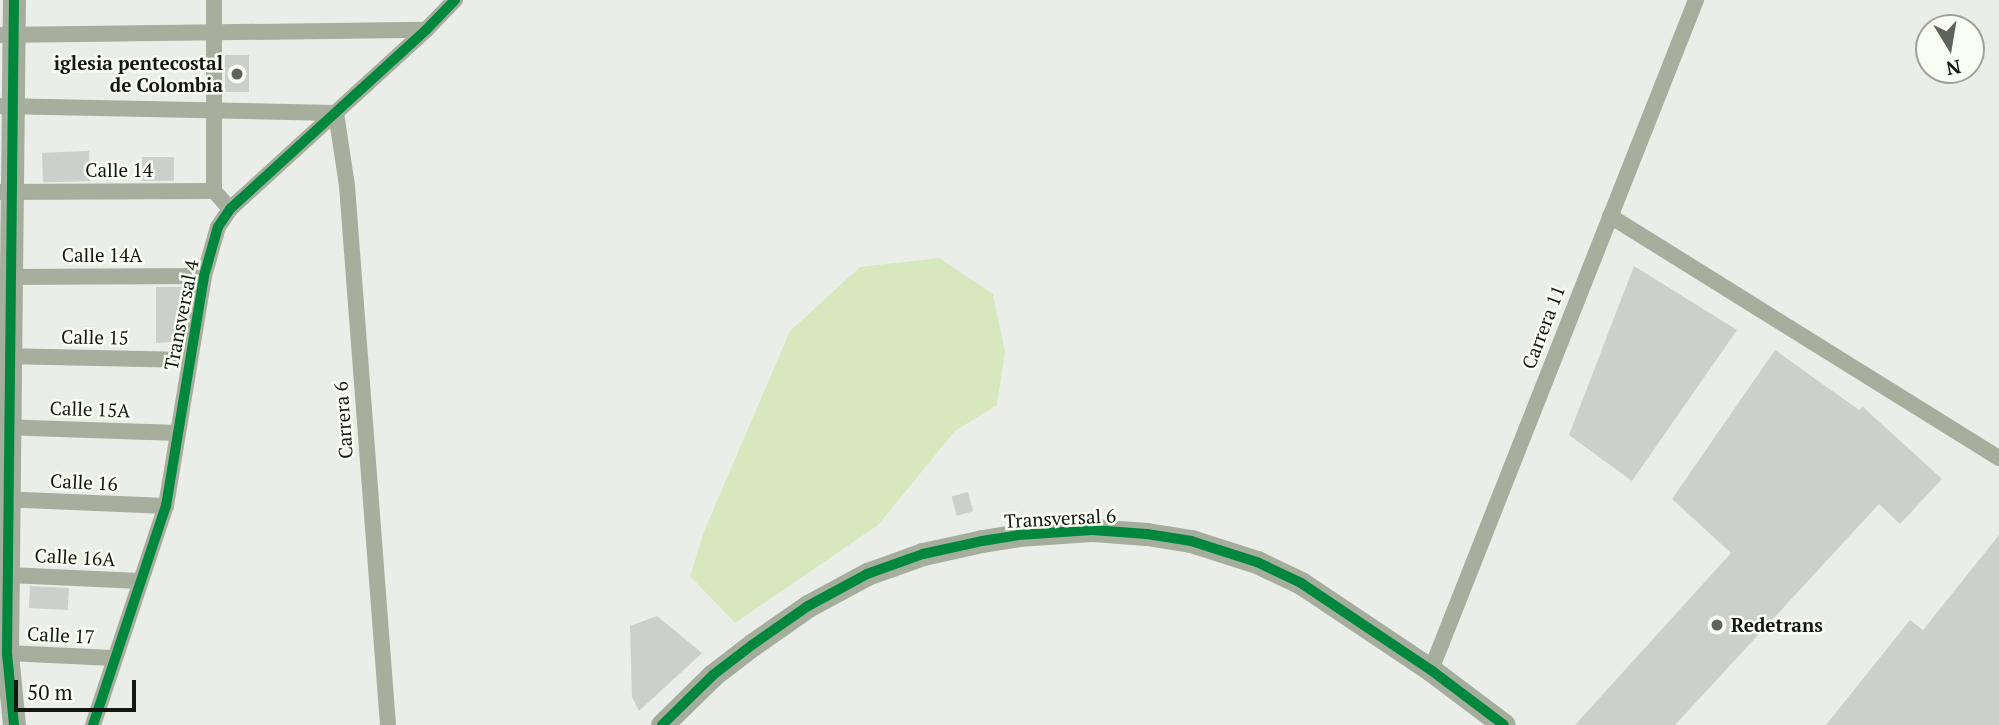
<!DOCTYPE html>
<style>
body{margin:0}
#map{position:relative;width:1999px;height:725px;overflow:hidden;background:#ebeee8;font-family:"PT Serif",serif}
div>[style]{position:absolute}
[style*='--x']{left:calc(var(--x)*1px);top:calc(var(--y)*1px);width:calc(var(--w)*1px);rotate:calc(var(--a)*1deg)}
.green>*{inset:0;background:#d7e8bf}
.building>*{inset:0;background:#cdcfca;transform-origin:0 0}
.street>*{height:16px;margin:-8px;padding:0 8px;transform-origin:8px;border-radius:8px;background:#a7ae9e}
.secondary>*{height:23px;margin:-11.5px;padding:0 11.5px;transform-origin:11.5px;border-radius:11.5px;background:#a5ad9c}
.cycleway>*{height:10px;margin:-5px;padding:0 5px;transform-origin:5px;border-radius:5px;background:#00873e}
.dots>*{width:19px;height:19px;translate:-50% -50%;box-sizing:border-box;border:4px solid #f9fef2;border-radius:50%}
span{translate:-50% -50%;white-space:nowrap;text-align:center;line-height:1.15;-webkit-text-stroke:5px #f9fef2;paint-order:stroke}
.poi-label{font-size:19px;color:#141612;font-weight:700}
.right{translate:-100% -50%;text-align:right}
.left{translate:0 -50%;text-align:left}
.street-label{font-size:19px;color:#141612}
.north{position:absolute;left:1915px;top:14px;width:70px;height:70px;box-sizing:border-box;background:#f9fef2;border:2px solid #9da198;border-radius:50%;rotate:169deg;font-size:19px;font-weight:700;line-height:28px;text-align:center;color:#141612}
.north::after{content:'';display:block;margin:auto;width:24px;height:32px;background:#5f625d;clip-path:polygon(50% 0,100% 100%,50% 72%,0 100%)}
.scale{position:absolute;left:14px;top:680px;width:122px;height:32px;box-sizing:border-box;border:4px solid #141612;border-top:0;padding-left:9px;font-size:21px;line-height:24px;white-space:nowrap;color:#141612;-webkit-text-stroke:5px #f9fef2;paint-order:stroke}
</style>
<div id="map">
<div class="green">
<div style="clip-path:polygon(939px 258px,993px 294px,1005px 352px,997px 405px,955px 431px,878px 525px,735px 623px,690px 576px,705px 529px,790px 331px,860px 267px)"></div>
</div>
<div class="building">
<div style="left:249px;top:55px;width:37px;height:24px;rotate:90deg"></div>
<div style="left:89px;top:151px;width:30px;height:47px;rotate:88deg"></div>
<div style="left:142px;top:157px;width:32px;height:24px"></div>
<div style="clip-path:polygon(1634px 266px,1737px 330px,1632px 481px,1569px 435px)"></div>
<div style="clip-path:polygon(156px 287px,192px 287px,183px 341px,156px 343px)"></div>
<div style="clip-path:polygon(1775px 350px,1859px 410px,1863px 407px,1942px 479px,1900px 524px,1879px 504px,1675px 725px,1575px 725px,1731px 553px,1672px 499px)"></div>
<div style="left:968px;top:492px;width:20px;height:17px;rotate:75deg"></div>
<div style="clip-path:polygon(1999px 535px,1999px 725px,1826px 725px,1910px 620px,1923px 630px)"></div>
<div style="left:30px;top:586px;width:39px;height:22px;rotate:3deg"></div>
<div style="clip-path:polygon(657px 616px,702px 653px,639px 711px,632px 697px,630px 626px)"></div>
</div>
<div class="street">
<div style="--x:0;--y:35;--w:426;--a:-0.7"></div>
<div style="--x:0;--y:106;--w:336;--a:1.2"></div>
<div style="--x:336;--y:113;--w:74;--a:81.4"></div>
<div style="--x:347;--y:186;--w:541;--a:85.65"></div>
<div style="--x:214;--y:191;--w:191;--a:-90"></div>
<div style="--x:0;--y:192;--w:214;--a:-0.3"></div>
<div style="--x:214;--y:191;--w:24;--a:48"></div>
<div style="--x:1610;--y:216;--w:458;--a:31.9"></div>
<div style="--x:2;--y:277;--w:202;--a:-0.3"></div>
<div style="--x:2;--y:356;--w:188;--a:1.2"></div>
<div style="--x:0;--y:427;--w:178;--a:1.9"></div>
<div style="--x:1;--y:499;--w:165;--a:2.4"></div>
<div style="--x:8;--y:575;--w:132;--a:2.6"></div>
<div style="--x:7;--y:653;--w:106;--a:2.7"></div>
<div style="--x:1431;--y:670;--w:721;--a:-68.42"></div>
<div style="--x:93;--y:725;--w:231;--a:-71.6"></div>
<div style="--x:166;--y:506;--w:233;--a:-80.6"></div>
<div style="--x:204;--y:276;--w:51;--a:-74.1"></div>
<div style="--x:218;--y:227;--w:22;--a:-56"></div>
<div style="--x:230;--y:209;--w:265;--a:-42.4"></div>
<div style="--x:426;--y:30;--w:42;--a:-46"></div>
</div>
<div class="secondary">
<div style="--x:14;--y:725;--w:72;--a:-95.6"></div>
<div style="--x:7;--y:653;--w:653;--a:-89.39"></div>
<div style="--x:662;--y:725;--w:71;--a:-44.4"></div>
<div style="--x:713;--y:675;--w:49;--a:-37.6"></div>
<div style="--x:752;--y:645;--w:68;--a:-34.9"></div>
<div style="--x:808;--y:606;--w:67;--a:-28.5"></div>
<div style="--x:867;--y:574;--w:59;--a:-19.7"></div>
<div style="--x:923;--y:554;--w:60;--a:-12.4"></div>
<div style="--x:982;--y:541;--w:36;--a:-9"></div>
<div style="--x:1018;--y:535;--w:74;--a:-3.9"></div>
<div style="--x:1092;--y:530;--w:55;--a:4.2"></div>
<div style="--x:1147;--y:534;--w:45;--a:9"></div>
<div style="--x:1191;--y:541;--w:69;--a:17.7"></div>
<div style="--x:1257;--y:562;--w:49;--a:25.5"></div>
<div style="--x:1301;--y:583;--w:156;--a:33.8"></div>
<div style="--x:1431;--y:670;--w:91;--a:37"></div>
</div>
<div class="cycleway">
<div style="--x:14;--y:725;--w:72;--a:-95.6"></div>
<div style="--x:7;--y:653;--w:653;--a:-89.39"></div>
<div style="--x:93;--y:725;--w:231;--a:-71.6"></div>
<div style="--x:166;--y:506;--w:233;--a:-80.6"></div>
<div style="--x:204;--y:276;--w:51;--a:-74.1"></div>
<div style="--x:218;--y:227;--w:22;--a:-56"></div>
<div style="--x:230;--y:209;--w:265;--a:-42.4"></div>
<div style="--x:426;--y:30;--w:42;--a:-46"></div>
<div style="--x:662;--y:725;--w:71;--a:-44.4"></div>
<div style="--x:713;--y:675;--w:49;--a:-37.6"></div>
<div style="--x:752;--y:645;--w:68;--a:-34.9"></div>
<div style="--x:808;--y:606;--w:67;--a:-28.5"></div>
<div style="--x:867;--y:574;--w:59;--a:-19.7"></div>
<div style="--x:923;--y:554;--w:60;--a:-12.4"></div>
<div style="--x:982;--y:541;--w:36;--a:-9"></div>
<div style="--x:1018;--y:535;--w:74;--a:-3.9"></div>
<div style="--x:1092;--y:530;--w:55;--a:4.2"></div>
<div style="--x:1147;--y:534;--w:45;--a:9"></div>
<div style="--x:1191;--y:541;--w:69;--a:17.7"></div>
<div style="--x:1257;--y:562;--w:49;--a:25.5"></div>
<div style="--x:1301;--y:583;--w:156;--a:33.8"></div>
<div style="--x:1431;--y:670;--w:91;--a:37"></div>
</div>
<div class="dots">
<div style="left:237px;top:74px;background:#5f625d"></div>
<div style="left:1717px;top:625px;background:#5f625d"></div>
</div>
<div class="poi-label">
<span class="right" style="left:223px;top:74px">iglesia pentecostal<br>de Colombia</span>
<span class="left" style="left:1731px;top:625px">Redetrans</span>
</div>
<div class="street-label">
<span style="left:119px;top:170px">Calle 14</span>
<span style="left:102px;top:255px">Calle 14A</span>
<span style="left:181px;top:315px;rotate:-79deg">Transversal 4</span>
<span style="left:1543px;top:327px;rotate:-69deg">Carrera 11</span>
<span style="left:95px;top:337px;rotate:1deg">Calle 15</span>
<span style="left:90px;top:409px;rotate:2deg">Calle 15A</span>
<span style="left:343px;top:420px;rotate:-94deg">Carrera 6</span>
<span style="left:84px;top:482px;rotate:3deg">Calle 16</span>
<span style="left:1060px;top:518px;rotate:-3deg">Transversal 6</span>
<span style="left:75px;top:557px;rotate:3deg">Calle 16A</span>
<span style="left:61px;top:635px;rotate:3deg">Calle 17</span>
</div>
<div class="north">N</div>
<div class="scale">50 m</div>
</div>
